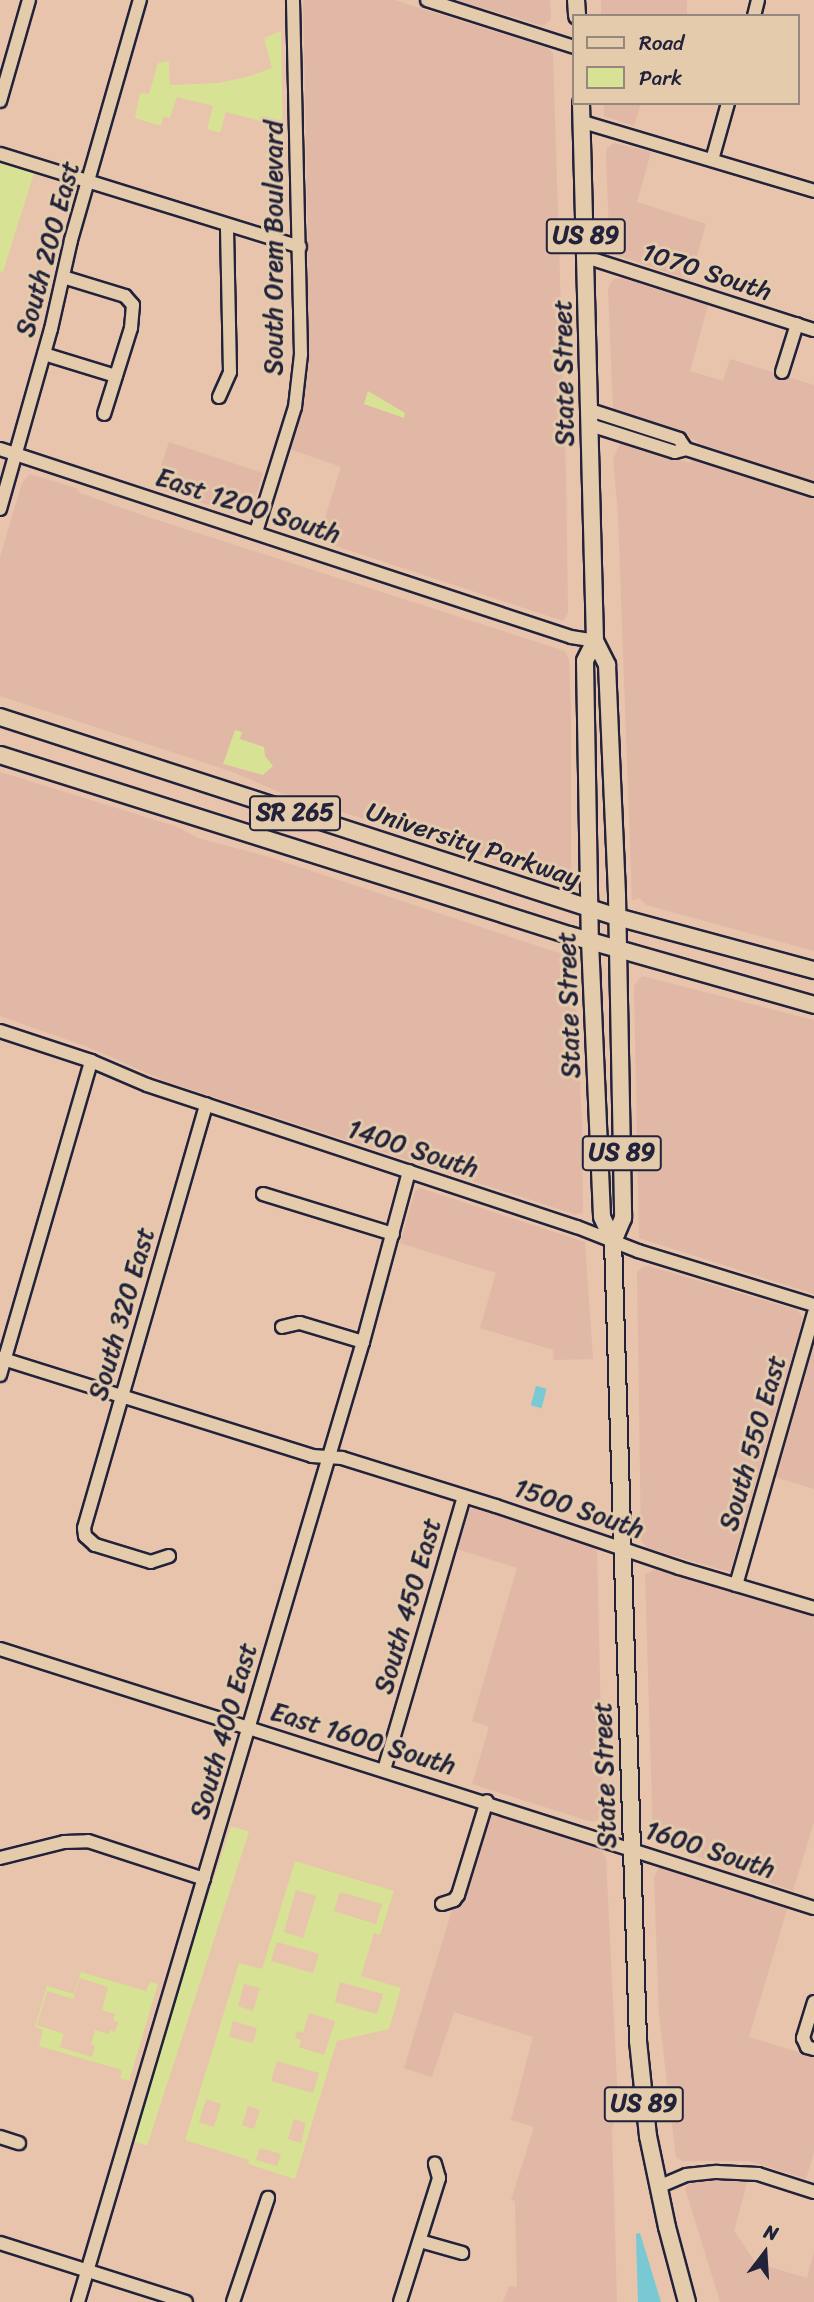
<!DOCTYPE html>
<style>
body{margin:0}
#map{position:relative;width:814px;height:2302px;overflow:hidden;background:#e7c4ab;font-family:Sriracha,sans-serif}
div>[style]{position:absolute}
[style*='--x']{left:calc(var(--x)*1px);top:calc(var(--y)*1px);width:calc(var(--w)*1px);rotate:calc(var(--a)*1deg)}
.built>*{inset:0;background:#e0b8a5;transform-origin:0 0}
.green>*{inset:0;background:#d7e294;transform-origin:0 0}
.water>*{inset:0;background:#78c9d3;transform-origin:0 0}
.roads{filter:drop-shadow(2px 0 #22223b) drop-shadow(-2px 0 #22223b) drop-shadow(0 2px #22223b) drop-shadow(0 -2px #22223b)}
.minor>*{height:12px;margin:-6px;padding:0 6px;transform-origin:6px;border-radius:6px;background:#e4cbac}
.major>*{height:16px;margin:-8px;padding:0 8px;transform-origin:8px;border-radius:8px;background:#e4cbac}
span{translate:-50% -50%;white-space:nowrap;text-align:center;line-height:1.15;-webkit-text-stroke:6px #e4cbac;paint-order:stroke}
.shield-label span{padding:2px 5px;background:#e4cbac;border:2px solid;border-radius:5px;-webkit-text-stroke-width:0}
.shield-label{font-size:24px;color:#22223b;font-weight:700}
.street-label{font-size:26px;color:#22223b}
.legend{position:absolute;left:572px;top:14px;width:228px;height:91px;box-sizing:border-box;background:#e4cbac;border:2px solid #96877f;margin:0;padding:9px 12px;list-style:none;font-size:21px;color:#22223b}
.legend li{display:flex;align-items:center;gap:14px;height:35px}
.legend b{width:35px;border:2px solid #96877f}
.north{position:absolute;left:730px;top:2218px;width:70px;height:70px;-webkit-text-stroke:5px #e4cbac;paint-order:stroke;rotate:17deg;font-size:19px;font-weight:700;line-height:28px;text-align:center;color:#22223b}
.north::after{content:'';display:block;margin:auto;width:24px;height:32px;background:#22223b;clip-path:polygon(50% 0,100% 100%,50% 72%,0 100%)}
</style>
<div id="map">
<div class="built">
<div style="clip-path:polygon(303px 0,394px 0,548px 48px,553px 53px,566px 475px,568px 613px,563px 621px,318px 540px,341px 467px,290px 449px,300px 410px,308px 252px)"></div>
<div style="clip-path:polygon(456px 0,550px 0,551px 19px,543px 26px)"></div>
<div style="left:601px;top:0;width:86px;height:16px"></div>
<div style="clip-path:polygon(604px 103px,641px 103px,634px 126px,604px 116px)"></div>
<div style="clip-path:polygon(614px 143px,651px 152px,637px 202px,706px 224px,690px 280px,610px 253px,606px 155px,607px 148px)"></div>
<div style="clip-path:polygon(621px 278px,708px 305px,690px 371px,723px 381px,730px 359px,814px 385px,814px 951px,646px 905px,639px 898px,632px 901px,618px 514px,613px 459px,620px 444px,627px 443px,690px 463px,698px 441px,616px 414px,613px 409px,608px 289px,613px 279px)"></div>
<div style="clip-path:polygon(169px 442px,263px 473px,252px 507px,239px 515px,154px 487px)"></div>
<div style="clip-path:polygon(30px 474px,76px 488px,80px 493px,142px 515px,565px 651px,569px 659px,571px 710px,571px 876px,561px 881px,282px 793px,230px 771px,0 696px,0 557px,22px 483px)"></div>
<div style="clip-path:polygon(0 772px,178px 827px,198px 838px,269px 857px,571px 957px,574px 964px,582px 1122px,583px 1213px,574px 1214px,165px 1081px,88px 1047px,0 1016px)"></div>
<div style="clip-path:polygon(642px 976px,814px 1020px,814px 1294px,639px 1238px,634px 986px)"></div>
<div style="clip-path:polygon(420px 1188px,585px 1242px,593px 1359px,554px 1360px,553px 1350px,480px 1328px,496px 1273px,400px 1243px,415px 1191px)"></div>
<div style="clip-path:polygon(649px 1266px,797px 1310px,803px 1318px,730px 1572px,647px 1548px,641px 1540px,637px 1272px,642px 1267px)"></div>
<div style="clip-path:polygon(814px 1342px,814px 1489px,775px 1477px)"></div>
<div style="clip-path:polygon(477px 1508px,593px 1545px,597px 1551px,603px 1810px,597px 1821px,589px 1821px,472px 1784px,489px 1727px,472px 1721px,517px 1568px,457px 1549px,468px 1510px)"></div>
<div style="clip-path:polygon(658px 1568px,814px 1614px,814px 1822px,793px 1891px,657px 1842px,653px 1837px,645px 1574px)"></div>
<div style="clip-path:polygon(490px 1812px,598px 1846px,606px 1858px,618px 2103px,612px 2130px,617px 2302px,503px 2302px,509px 2286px,517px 2287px,515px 2201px,511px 2200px,534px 2127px,511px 2120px,533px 2037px,454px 2012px,432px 2077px,404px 2068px,452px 1910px,463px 1900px)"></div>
<div style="clip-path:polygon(670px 1866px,788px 1906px,749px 2037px,814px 2057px,814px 2153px,806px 2179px,749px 2161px,682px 2161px,676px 2157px,659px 2015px,654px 1877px,659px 1868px)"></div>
<div style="clip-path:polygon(711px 2178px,748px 2179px,734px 2231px,756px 2263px,807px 2278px,814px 2251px,814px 2302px,720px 2302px,685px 2188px,692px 2181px)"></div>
</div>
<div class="green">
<div style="clip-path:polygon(281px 31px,283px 153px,265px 157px,272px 135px,271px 124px,226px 112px,220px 133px,207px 129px,213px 106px,177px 97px,170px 118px,163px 117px,161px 126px,135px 118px,140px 93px,149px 94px,158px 63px,169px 61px,170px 85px,218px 83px,247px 77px,272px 68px,264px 38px)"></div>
<div style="clip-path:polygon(0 163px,34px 173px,3px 272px,0 271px)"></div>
<div style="clip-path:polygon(368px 391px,405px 413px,404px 418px,364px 404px)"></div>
<div style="clip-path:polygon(235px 730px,242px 732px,240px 739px,264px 747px,265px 756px,273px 766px,263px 775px,223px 764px)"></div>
<div style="left:231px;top:1826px;width:19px;height:330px;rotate:18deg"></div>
<div style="clip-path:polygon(evenodd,295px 1861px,394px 1891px,380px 1935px,374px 1933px,361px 1976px,401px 1988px,389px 2029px,337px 2041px,295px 2179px,248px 2164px,249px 2160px,185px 2140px,239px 1963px,262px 1969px,295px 1861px,296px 1890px,316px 1896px,303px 1938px,284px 1932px,296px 1890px,295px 1861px,340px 1892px,382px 1904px,376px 1924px,334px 1911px,340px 1892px,295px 1861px,277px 1942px,319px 1954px,313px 1973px,271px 1961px,277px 1942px,295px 1861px,340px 1982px,383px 1994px,377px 2014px,335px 2002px,340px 1982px,295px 1861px,244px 1984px,260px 1988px,253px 2011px,238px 2006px,244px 1984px,295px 1861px,309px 2013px,335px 2021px,324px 2055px,299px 2047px,301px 2040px,295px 2038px,297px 2031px,303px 2033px,309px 2013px,295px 1861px,233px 2021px,257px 2028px,253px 2043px,229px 2037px,233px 2021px,295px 1861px,277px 2061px,319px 2073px,313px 2093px,271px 2081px,277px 2061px,295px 1861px,206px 2099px,221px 2104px,214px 2127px,199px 2122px,206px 2099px,295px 1861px,248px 2106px,260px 2110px,254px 2129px,242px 2125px,248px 2106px,295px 1861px,294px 2119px,306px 2123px,301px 2143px,288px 2139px,294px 2119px,295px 1861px,260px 2148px,281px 2154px,277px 2166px,256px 2160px,260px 2148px)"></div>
<div style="clip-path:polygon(evenodd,81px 1972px,146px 1991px,150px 1982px,158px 1984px,129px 2081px,120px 2078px,122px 2070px,39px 2046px,43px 2030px,35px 2027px,47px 1986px,74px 1994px,81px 1972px,80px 1978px,108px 1987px,102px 2010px,115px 2014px,113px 2020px,118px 2022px,115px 2032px,110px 2030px,109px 2034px,95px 2030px,91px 2045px,95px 2046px,92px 2057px,60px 2047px,64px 2034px,37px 2025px,47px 1991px,73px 1999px,80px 1978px)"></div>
</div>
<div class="water">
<div style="left:536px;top:1386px;width:11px;height:20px;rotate:15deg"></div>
<div style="clip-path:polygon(640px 2233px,661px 2302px,638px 2302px,636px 2234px)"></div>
</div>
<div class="roads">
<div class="minor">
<div style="--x:427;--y:0;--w:154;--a:17.7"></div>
<div style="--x:754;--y:16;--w:16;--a:-76"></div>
<div style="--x:0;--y:101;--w:105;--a:-74"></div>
<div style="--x:583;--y:122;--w:241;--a:16.6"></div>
<div style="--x:0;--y:154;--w:314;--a:17.2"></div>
<div style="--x:712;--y:160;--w:59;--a:-74.3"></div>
<div style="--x:586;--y:257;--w:239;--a:17.8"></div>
<div style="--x:63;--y:277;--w:65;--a:17"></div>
<div style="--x:125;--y:296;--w:12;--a:48"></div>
<div style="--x:133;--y:305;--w:23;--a:95"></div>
<div style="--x:131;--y:328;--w:90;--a:107.4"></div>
<div style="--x:44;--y:354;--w:75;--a:17"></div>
<div style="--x:782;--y:372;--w:50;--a:-72.6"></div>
<div style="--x:219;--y:397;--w:27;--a:-66"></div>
<div style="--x:230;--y:372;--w:147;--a:-91.2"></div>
<div style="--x:590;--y:410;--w:94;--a:18"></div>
<div style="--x:679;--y:439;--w:12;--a:55"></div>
<div style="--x:590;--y:425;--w:89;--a:17.6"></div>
<div style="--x:675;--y:452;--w:11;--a:-15"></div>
<div style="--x:686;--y:449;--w:134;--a:17.8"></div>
<div style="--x:0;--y:449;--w:601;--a:18.22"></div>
<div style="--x:571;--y:637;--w:24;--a:9"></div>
<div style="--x:0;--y:509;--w:187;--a:-74.2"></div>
<div style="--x:51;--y:329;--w:91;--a:-77.3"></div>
<div style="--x:71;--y:240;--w:250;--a:-74"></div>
<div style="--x:256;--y:532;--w:131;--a:-72.7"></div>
<div style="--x:295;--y:407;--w:53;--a:-83.5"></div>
<div style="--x:301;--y:354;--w:354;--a:-91.3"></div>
<div style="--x:0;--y:1031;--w:96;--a:18.2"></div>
<div style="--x:91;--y:1061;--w:61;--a:23.2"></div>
<div style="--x:147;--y:1085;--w:453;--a:18.3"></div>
<div style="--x:577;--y:1227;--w:66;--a:21.5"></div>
<div style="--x:638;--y:1251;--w:184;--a:17.1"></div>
<div style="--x:263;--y:1194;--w:136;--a:17.1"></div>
<div style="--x:282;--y:1327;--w:18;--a:-13"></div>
<div style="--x:300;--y:1323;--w:66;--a:16.8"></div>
<div style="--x:0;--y:1358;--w:327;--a:17.4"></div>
<div style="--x:312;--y:1456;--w:30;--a:4"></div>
<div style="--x:342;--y:1458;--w:161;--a:17.3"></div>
<div style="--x:496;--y:1506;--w:193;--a:18.7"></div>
<div style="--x:679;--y:1568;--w:141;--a:16.5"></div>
<div style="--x:0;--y:1375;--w:327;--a:-73.8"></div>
<div style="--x:169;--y:1556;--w:19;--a:162"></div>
<div style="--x:151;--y:1562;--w:59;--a:-163.1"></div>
<div style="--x:95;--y:1545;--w:13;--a:-138"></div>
<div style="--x:85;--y:1536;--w:8;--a:-97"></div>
<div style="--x:84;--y:1528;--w:441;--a:-73.9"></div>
<div style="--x:736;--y:1585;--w:283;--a:-74"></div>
<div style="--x:0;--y:1649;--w:854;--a:17.65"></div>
<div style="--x:384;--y:1770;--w:285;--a:-73.7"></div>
<div style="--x:0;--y:1858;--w:66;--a:-14"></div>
<div style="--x:64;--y:1842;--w:24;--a:-2"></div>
<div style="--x:88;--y:1841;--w:122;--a:18.1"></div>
<div style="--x:442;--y:1904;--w:13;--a:-18"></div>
<div style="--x:454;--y:1900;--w:6;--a:-51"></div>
<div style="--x:458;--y:1895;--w:98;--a:-72.9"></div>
<div style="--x:814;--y:2002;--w:38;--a:107"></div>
<div style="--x:803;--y:2038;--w:10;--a:66"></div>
<div style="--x:807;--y:2047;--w:7;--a:16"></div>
<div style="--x:0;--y:2137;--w:20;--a:18"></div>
<div style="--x:658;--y:2187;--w:30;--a:-23"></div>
<div style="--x:686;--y:2175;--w:31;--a:-6"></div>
<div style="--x:717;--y:2172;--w:41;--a:2.8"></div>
<div style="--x:758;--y:2174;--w:59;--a:17.8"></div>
<div style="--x:420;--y:2241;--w:44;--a:15.9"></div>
<div style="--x:0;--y:2243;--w:195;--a:17.6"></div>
<div style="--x:78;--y:2302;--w:1001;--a:-73.47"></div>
<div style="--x:363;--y:1342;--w:177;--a:-74.9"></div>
<div style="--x:233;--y:2302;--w:110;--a:-71.4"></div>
<div style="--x:400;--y:2302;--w:130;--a:-72.5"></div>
<div style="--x:439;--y:2178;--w:15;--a:-106"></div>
</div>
<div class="major">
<div style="--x:576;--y:0;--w:16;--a:86"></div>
<div style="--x:581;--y:103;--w:538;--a:88.51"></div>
<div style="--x:595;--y:641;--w:27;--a:63"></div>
<div style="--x:607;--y:665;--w:231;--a:87.5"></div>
<div style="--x:617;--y:896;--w:322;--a:88.9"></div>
<div style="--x:623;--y:1218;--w:25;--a:113"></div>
<div style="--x:595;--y:641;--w:22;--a:117"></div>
<div style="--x:585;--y:661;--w:280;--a:89"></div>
<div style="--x:590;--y:941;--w:276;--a:87.5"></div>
<div style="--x:602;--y:1217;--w:26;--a:65"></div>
<div style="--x:613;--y:1241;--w:800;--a:88.21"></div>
<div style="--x:638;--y:2041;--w:96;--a:84"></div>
<div style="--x:648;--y:2136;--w:93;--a:78.2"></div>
<div style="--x:667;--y:2227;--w:78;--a:75.1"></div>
<div style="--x:0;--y:717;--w:649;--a:17.96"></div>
<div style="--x:617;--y:917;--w:204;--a:15.1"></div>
<div style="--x:0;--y:755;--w:597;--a:17.55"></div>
<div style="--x:569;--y:935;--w:255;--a:15.9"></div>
</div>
</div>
<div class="shield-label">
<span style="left:586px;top:236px">US 89</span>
<span style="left:295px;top:813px">SR 265</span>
<span style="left:622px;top:1153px">US 89</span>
<span style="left:644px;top:2104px">US 89</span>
</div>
<div class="street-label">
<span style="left:274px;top:248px;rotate:-90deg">South Orem Boulevard</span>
<span style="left:48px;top:249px;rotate:-75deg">South 200 East</span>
<span style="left:707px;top:272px;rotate:18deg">1070 South</span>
<span style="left:564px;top:373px;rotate:-91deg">State Street</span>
<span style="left:248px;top:506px;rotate:18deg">East 1200 South</span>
<span style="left:473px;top:845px;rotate:18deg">University Parkway</span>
<span style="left:569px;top:1005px;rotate:-92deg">State Street</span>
<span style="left:413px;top:1149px;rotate:18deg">1400 South</span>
<span style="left:122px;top:1314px;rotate:-74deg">South 320 East</span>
<span style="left:753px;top:1443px;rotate:-74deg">South 550 East</span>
<span style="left:579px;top:1509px;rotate:19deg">1500 South</span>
<span style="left:408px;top:1606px;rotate:-74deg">South 450 East</span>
<span style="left:224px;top:1731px;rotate:-74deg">South 400 East</span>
<span style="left:363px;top:1739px;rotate:17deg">East 1600 South</span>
<span style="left:605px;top:1775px;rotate:-92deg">State Street</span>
<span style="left:710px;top:1850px;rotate:18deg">1600 South</span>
</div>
<ul class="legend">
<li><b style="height:9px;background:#e4cbac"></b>Road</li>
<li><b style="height:19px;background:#d7e294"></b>Park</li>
</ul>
<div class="north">N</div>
</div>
